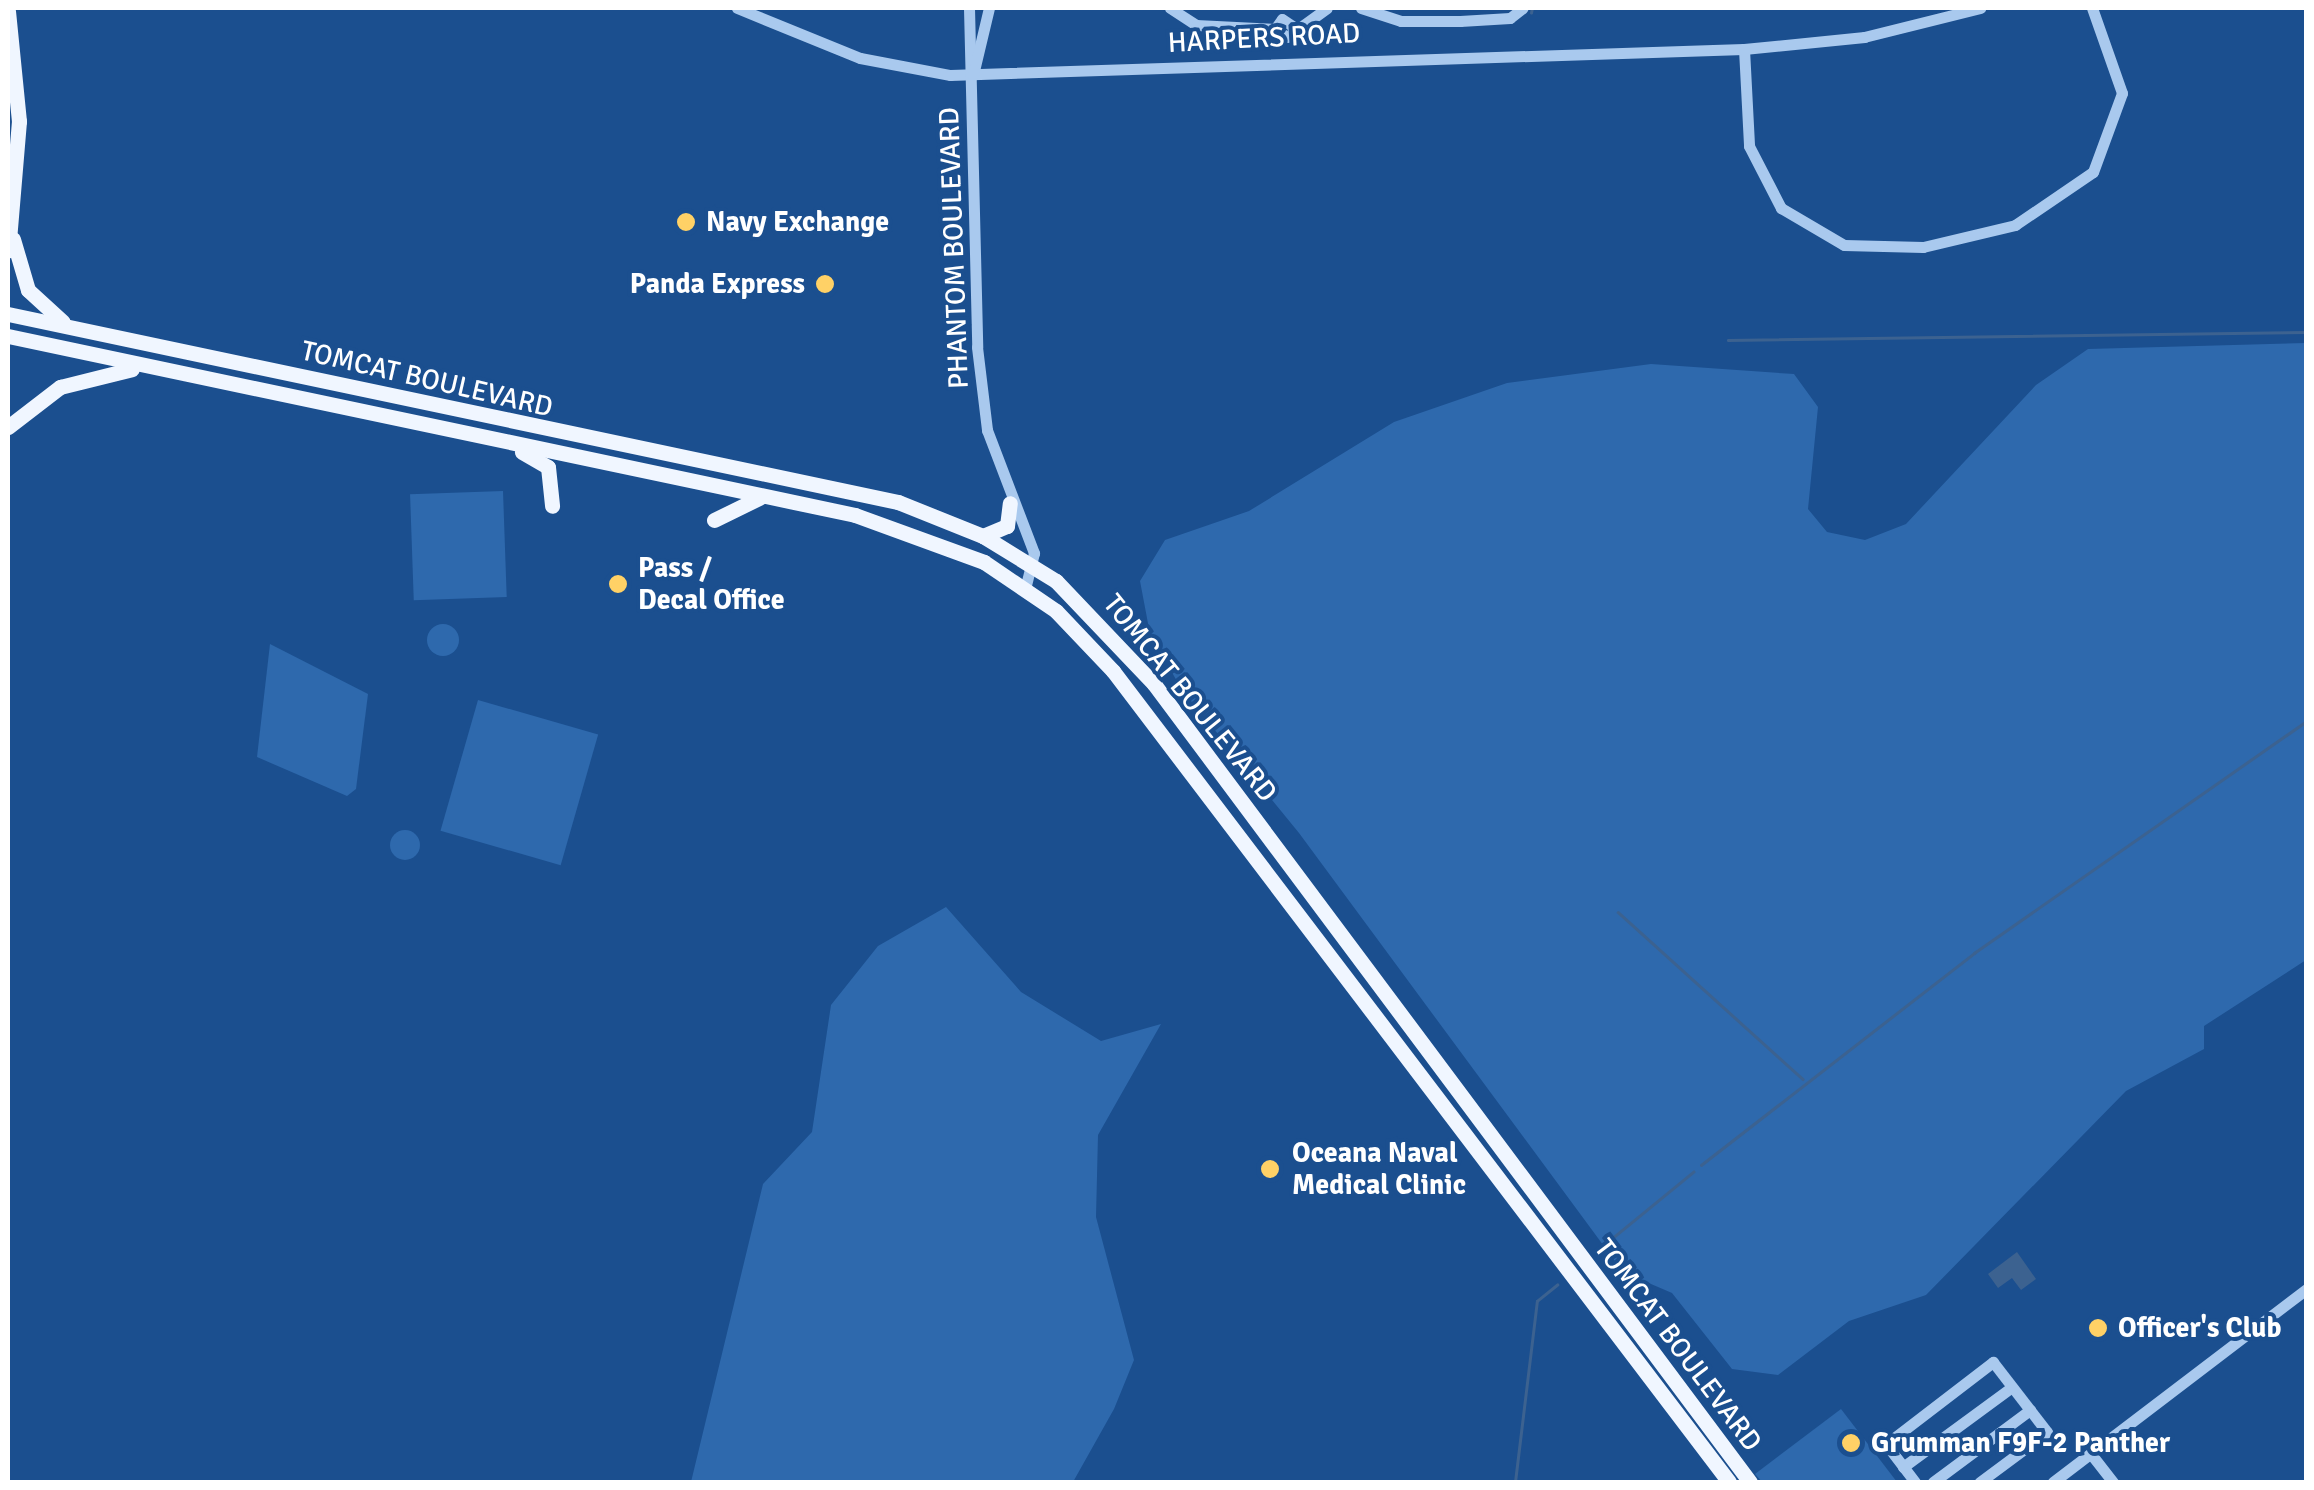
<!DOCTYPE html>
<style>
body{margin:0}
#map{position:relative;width:2314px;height:1490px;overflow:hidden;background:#1b4f8f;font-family:Signika,sans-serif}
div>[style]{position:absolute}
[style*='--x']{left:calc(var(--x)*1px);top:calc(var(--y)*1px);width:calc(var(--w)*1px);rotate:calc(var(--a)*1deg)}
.green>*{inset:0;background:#2e69ad;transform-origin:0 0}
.round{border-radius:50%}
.water>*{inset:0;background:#3c6290}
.stream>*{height:2.5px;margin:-1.25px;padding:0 1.25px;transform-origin:1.25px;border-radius:1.25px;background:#3c6290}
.minor>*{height:11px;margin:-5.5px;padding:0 5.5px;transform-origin:5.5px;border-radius:5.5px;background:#a9c9ee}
.major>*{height:15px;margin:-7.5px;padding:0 7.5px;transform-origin:7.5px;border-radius:7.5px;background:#f0f6ff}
.dots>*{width:28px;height:28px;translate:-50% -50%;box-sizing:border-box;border:5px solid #1b4f8f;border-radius:50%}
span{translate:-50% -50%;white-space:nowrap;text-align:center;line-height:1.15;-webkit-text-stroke:8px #1b4f8f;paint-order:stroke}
.street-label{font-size:28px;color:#fff}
.poi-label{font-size:28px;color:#fff;font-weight:700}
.left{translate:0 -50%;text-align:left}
.right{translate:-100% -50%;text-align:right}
.frame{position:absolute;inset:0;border:10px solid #fff;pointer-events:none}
</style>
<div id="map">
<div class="green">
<div style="clip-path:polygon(2306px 343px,2306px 960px,2204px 1026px,2204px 1049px,2126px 1091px,1926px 1295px,1849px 1321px,1778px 1375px,1732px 1369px,1672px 1293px,1623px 1272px,1299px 833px,1182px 690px,1150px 634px,1140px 581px,1165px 540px,1249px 511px,1394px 422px,1507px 383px,1651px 364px,1794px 374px,1818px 407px,1808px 509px,1827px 532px,1865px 540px,1906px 524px,2036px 385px,2088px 349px)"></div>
<div style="left:503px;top:491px;width:106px;height:93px;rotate:88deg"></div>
<div class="round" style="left:427px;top:624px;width:32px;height:32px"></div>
<div style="clip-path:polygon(270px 644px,368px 694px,356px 789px,347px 796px,257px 757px)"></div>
<div style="left:478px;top:700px;width:125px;height:136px;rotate:16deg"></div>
<div class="round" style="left:390px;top:830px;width:30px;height:30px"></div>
<div style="clip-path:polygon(946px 907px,1021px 992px,1101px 1041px,1161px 1024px,1098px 1135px,1096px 1217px,1134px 1360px,1114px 1409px,1073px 1482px,691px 1482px,763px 1184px,812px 1132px,831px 1005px,878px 946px)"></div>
<div style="clip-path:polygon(1841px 1409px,1897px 1482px,1762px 1482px,1755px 1474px)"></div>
</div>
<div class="water">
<div style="clip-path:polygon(2017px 1252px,2036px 1279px,2021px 1290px,2012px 1278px,1998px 1288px,1988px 1274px)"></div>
</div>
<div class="stream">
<div style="--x:1531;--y:13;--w:5;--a:-79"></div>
<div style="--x:1728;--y:340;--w:578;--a:-0.79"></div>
<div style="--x:1618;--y:912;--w:249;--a:42.1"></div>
<div style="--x:1701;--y:1165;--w:346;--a:-37.8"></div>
<div style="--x:1974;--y:953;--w:405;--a:-34.9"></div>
<div style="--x:1599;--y:1249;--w:122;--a:-39.3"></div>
<div style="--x:1515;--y:1482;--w:182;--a:-83.1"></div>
<div style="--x:1537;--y:1301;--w:26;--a:-39"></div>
</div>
<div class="minor">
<div style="--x:737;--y:8;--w:133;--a:22.1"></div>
<div style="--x:860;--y:58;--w:92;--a:10.7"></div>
<div style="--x:950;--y:75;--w:794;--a:-1.88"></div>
<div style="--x:1744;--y:49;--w:121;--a:-5.7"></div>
<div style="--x:1864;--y:37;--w:120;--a:-14"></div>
<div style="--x:969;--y:8;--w:339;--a:88.6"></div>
<div style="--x:977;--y:347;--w:84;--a:83.1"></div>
<div style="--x:987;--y:430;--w:132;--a:69.1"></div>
<div style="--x:1034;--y:553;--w:37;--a:104"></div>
<div style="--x:1170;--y:8;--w:31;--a:33"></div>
<div style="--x:1196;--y:25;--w:79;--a:2.9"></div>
<div style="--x:1361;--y:8;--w:42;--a:18"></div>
<div style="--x:1401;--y:21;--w:59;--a:0"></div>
<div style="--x:1460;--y:21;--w:50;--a:-3.4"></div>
<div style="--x:1510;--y:18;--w:16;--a:-38"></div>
<div style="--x:1275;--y:29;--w:14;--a:34"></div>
<div style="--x:1287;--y:37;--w:49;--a:-35.9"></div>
<div style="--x:1275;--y:29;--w:12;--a:-55"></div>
<div style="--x:1282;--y:19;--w:14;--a:34"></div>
<div style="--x:1744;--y:49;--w:97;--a:87"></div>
<div style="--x:1749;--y:146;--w:70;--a:62.7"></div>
<div style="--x:1781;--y:208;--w:73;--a:30.4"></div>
<div style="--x:1844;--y:245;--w:79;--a:1.5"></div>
<div style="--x:1923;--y:247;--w:95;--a:-13.4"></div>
<div style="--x:2015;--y:225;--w:94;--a:-34.2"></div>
<div style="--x:2093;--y:172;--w:84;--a:-69.8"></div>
<div style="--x:2122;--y:93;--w:90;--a:-109.4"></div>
<div style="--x:973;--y:75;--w:69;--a:-76.6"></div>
<div style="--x:2091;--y:1454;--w:36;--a:52"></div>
<div style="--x:1903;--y:1467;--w:135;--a:-36.3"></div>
<div style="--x:1915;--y:1482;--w:48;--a:-127.3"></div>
<div style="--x:1886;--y:1444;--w:135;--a:-37.5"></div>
<div style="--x:1993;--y:1362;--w:88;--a:52.4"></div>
<div style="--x:2047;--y:1432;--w:84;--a:143.3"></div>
<div style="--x:1933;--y:1482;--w:121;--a:-36.6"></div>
<div style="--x:2053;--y:1482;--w:318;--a:-37.3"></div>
</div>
<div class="major">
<div style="--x:8;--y:11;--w:111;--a:84.3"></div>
<div style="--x:19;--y:121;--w:130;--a:94.8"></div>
<div style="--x:13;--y:239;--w:53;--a:73.6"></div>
<div style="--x:28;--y:290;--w:47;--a:42.4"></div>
<div style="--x:8;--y:314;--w:910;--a:11.93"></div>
<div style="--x:898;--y:502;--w:92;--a:21.8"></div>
<div style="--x:983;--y:536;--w:86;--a:31.7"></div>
<div style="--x:1056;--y:581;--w:142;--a:46.4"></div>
<div style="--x:1154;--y:684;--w:996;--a:53.25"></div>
<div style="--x:8;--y:336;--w:866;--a:11.93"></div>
<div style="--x:855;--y:515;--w:137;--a:20"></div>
<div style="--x:984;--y:562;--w:87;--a:34.2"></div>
<div style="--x:1056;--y:611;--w:83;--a:46.5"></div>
<div style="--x:1113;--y:671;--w:1018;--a:52.78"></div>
<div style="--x:8;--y:427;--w:66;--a:-37.6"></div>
<div style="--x:60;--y:387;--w:74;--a:-14"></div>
<div style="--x:522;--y:452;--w:30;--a:30"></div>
<div style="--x:548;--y:467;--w:39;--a:84"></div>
<div style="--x:714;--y:520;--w:50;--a:-26.1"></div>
<div style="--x:983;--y:536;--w:26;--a:-23"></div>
<div style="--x:1007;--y:526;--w:23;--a:-83"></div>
</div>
<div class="dots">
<div style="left:686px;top:222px;background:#ffd166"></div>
<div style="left:825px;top:284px;background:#ffd166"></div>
<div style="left:618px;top:584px;background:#ffd166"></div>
<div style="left:1270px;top:1169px;background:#ffd166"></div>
<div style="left:2098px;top:1328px;background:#ffd166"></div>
<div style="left:1851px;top:1443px;background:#ffd166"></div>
</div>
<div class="street-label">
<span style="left:1264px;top:38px;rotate:-3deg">HARPERS ROAD</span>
<span style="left:954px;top:248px;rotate:-92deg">PHANTOM BOULEVARD</span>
<span style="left:427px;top:379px;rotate:13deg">TOMCAT BOULEVARD</span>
<span style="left:1190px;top:698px;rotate:51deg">TOMCAT BOULEVARD</span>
<span style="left:1678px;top:1345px;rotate:53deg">TOMCAT BOULEVARD</span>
</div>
<div class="poi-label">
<span class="left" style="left:706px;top:222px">Navy Exchange</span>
<span class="right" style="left:805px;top:284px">Panda Express</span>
<span class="left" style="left:638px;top:584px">Pass /<br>Decal Office</span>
<span class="left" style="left:1292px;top:1169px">Oceana Naval<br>Medical Clinic</span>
<span class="left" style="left:2118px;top:1328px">Officer's Club</span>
<span class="left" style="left:1871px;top:1443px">Grumman F9F-2 Panther</span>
</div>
<div class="frame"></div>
</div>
